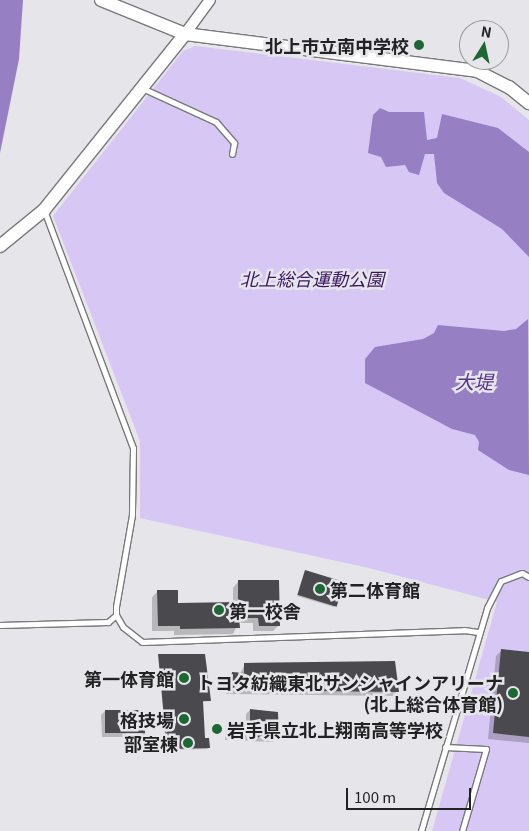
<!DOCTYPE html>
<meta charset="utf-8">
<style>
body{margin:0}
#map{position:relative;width:529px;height:831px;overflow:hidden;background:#e6e5e9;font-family:Georgia,"Noto Sans JP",serif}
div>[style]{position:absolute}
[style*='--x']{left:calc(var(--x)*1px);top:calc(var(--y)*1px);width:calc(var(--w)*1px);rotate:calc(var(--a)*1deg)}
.green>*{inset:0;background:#d6c7f5}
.water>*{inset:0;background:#977fc3}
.shadow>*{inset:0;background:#0003}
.building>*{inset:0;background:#4a494d;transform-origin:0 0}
.roads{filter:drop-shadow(1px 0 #79787c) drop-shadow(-1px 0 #79787c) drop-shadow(0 1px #79787c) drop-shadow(0 -1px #79787c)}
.service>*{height:5px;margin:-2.5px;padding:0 2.5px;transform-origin:2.5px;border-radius:2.5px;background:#fff}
.minor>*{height:10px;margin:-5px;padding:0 5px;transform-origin:5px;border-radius:5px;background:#fff}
.tertiary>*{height:12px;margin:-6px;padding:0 6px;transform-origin:6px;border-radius:6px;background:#fff}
.dots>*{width:14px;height:14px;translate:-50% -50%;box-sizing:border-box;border:2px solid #e6e5e9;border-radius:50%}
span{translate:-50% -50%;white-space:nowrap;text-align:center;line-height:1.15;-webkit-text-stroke:5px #e6e5e9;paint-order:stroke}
.poi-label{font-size:18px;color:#222123;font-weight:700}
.right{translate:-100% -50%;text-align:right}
.left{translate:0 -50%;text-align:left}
.park-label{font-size:18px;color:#3a1465;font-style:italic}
.water-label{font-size:19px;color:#573587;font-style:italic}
.north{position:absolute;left:459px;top:20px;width:50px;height:50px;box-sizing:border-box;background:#e6e5e9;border:1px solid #98979a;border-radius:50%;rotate:10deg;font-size:14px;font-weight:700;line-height:20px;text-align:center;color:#222123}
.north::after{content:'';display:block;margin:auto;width:18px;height:22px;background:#1d6734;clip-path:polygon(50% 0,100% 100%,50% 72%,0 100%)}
.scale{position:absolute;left:346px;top:788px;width:125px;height:22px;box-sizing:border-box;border:2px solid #222123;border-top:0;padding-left:6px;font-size:15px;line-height:18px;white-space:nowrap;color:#222123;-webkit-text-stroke:4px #e6e5e9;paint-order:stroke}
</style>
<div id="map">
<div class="green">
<div style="clip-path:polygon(195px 46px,460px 78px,501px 97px,529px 120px,529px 831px,432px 831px,497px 602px,369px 568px,140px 518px,140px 441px,53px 216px,183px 51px)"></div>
</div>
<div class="water">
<div style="clip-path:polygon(0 0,23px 0,19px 59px,0 153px)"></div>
<div style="clip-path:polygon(380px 108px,389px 112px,424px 112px,427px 140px,437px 138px,442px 114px,498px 128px,529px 152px,529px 257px,502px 229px,444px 193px,437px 183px,434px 154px,425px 154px,419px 175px,409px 172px,405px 165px,386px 167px,381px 157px,368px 153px,373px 115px)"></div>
<div style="clip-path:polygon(528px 319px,529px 475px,509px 470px,478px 450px,479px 442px,475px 435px,452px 429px,365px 383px,365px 359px,375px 347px,423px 339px,434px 333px,438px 325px,504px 331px,516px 329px)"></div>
</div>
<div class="shadow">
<div style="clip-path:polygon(305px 572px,335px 606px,334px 607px,297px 596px)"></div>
<div style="clip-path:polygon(238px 582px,279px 625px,273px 631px,253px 631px,253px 623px,238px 623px,233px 634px,174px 635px,174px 631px,152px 631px,152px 597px,158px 591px,177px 604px,233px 604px,233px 588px)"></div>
<div style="clip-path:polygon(502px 650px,529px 653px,529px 743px,488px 739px,496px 656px)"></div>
<div style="clip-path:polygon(159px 655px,209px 701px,202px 702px,204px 739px,208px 749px,166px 750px)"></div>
<div style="clip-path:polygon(245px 664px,397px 691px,393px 696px,226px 694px,228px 678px,232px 674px,240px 674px)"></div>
<div style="clip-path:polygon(250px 710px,277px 737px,273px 742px,225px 740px,226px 727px,231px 722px,246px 724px,246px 714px)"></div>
<div style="clip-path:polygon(105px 711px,146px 733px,142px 737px,102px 737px,101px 715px)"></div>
</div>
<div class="building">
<div style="left:305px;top:570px;width:41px;height:26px;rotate:17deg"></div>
<div style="clip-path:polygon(238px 580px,279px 580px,280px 626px,259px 626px,258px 618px,239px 618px,240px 628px,180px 629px,180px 626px,158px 626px,157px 590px,178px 590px,178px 603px,238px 602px)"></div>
<div style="clip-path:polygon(501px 649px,529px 652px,529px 737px,493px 733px)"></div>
<div style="clip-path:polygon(158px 654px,205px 654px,211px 701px,203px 701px,205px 738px,209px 738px,210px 748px,167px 749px)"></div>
<div style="clip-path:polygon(395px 661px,399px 692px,230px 690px,232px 672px,244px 673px,244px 663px)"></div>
<div style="clip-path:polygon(250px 709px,278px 712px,279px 738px,229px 736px,230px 721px,250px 723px)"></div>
<div style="left:105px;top:710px;width:40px;height:23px"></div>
</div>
<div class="roads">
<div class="service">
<div style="--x:142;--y:88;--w:81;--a:24.7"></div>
<div style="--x:216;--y:122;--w:28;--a:49"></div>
<div style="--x:234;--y:143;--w:11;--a:100"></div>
<div style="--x:44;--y:210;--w:254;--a:69.5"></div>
<div style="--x:133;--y:448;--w:67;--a:90.9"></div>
<div style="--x:132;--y:515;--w:93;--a:99.9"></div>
<div style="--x:116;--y:607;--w:8;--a:90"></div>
<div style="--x:116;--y:615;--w:14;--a:60"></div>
<div style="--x:123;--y:627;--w:24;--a:38"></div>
<div style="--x:142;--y:642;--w:322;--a:-2.1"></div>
<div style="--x:464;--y:630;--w:14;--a:8"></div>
<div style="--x:0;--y:625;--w:108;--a:-1.6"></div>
<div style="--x:108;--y:622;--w:11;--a:-41"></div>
<div style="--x:445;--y:747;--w:41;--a:2.8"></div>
<div style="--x:486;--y:749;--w:85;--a:106.3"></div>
<div style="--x:421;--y:831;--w:233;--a:-73.5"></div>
<div style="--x:487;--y:608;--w:30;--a:-63"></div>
<div style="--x:501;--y:581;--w:22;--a:-21"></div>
<div style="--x:522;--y:573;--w:8;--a:30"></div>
</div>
<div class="minor">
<div style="--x:185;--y:34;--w:42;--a:-53.7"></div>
</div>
<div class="tertiary">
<div style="--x:101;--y:0;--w:91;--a:22"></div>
<div style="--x:185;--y:34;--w:294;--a:7.2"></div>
<div style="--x:477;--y:71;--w:36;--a:27"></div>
<div style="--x:509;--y:87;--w:26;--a:39"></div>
<div style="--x:0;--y:246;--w:57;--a:-39.3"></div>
<div style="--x:44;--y:210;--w:226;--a:-51.3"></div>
</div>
</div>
<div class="dots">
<div style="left:419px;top:45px;background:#1d6734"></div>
<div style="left:320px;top:589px;background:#1d6734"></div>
<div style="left:219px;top:610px;background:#1d6734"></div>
<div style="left:184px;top:678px;background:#1d6734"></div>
<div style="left:513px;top:693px;background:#1d6734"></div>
<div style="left:184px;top:719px;background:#1d6734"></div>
<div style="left:217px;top:729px;background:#1d6734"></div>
<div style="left:188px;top:743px;background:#1d6734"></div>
</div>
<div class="poi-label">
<span class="right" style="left:409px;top:45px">北上市立南中学校</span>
<span class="left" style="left:330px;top:589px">第二体育館</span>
<span class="left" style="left:229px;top:610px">第一校舎</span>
<span class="right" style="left:174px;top:678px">第一体育館</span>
<span class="right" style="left:503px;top:693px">トヨタ紡織東北サンシャインアリーナ<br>(北上総合体育館)</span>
<span class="right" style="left:174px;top:719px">格技場</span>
<span class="left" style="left:227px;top:729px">岩手県立北上翔南高等学校</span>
<span class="right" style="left:178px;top:743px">部室棟</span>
</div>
<div class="park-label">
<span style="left:312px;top:278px">北上総合運動公園</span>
</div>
<div class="water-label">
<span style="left:474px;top:381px">大堤</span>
</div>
<div class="north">N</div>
<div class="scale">100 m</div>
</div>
